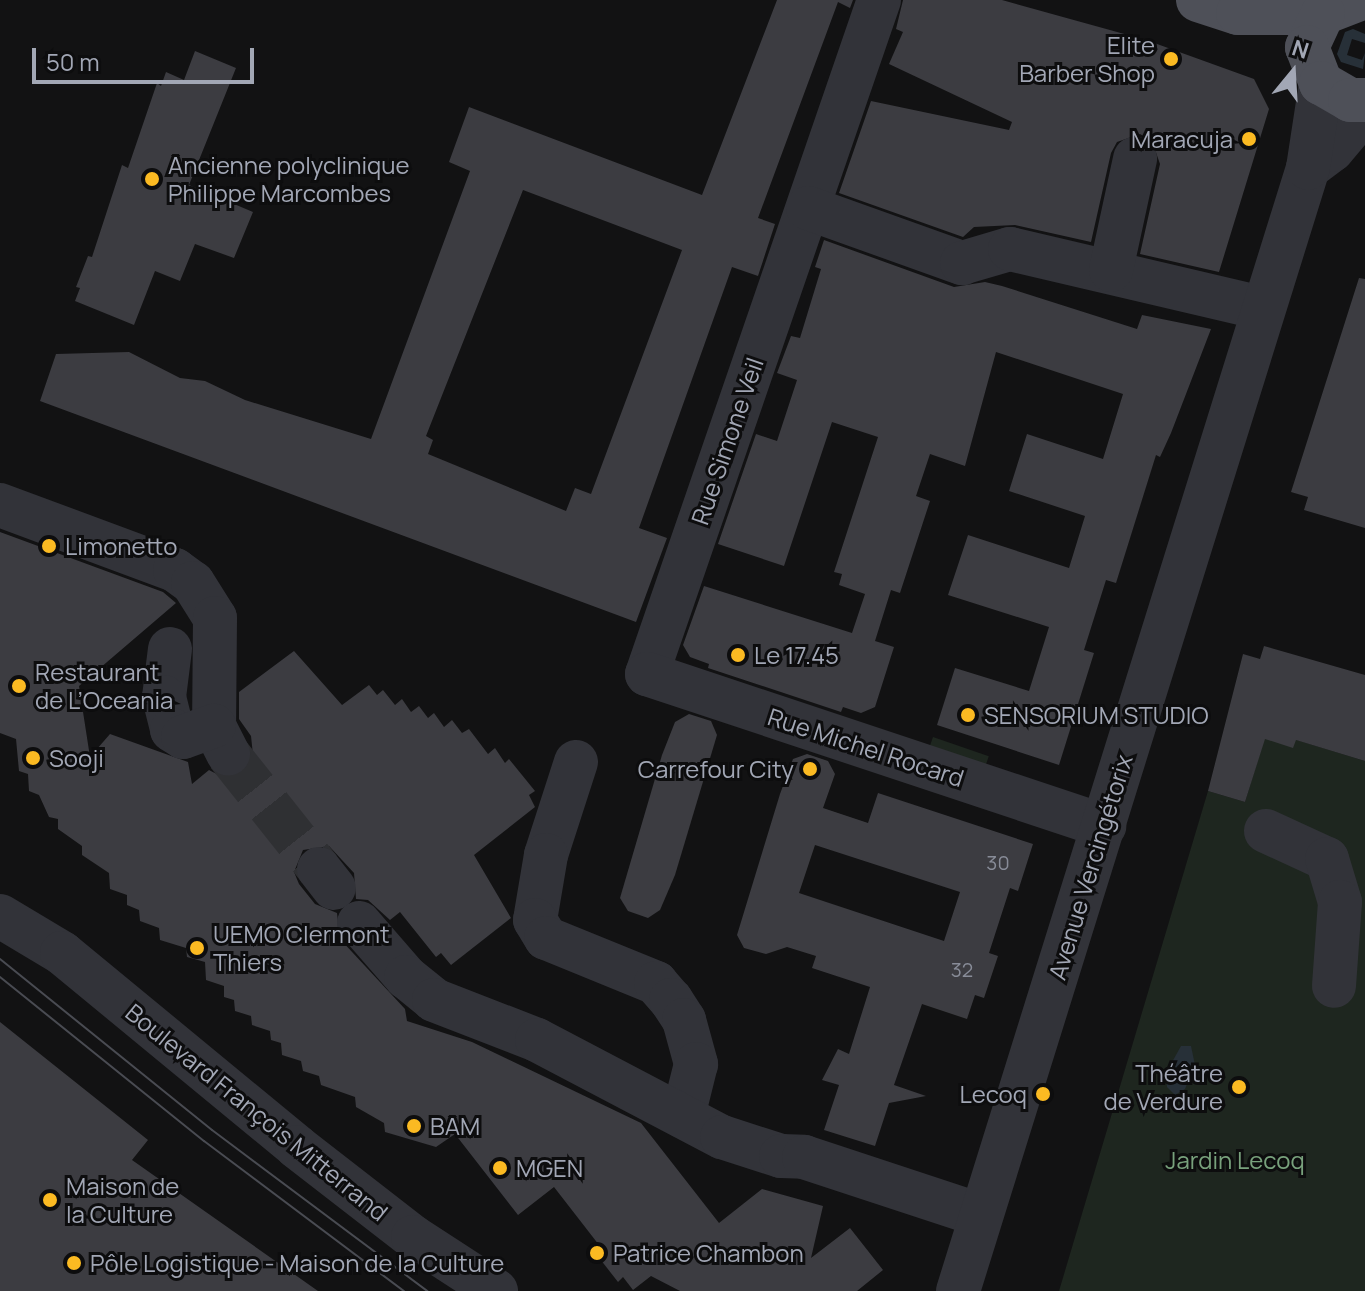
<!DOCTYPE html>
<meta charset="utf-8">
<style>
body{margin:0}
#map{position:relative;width:1365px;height:1291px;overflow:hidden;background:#121213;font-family:Manrope,sans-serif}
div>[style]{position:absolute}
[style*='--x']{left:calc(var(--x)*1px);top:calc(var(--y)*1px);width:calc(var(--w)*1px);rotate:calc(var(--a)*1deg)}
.green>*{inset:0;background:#1e261f;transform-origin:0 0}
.water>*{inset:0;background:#273038}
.building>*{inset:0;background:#3c3c41}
.minor-tunnel>*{height:44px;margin-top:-22px;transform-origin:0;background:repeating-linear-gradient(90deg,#2f3033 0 44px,transparent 0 66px)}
.minor>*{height:44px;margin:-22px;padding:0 22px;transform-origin:22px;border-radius:22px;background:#323339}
.major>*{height:44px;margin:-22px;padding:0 22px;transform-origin:22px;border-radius:22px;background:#4e5058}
.tram>*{height:2px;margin:-1px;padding:0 1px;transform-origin:1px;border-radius:1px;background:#494b52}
.dots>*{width:22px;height:22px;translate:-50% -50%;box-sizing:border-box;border:4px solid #0d0d0e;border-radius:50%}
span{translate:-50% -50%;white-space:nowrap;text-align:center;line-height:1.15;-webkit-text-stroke:6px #0d0d0e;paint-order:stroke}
.number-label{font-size:20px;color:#888c98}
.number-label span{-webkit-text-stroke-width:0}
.poi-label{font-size:24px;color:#a2a7b5}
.right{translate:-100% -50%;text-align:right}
.left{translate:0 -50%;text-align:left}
.street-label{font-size:24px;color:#a2a7b5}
.park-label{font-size:24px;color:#78a17c}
.north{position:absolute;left:1253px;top:32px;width:80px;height:80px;-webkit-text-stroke:6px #0d0d0e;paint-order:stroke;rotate:18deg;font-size:22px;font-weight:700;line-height:32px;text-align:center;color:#a2a7b5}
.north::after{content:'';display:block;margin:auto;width:28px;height:36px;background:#a2a7b5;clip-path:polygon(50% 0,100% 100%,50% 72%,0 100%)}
.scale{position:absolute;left:32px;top:48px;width:222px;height:36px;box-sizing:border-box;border:4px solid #a2a7b5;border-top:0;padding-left:10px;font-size:24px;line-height:28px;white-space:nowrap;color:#a2a7b5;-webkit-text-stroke:6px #0d0d0e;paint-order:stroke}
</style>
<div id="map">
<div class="green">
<div style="clip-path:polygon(1258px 728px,1365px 761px,1365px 1291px,1059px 1291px,1208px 791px,1245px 802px,1263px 743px)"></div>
<div style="left:933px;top:737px;width:59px;height:18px;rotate:19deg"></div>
</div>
<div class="water">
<div style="clip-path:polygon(1353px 29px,1365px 34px,1365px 43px,1352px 39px,1347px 55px,1362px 60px,1365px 53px,1363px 69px,1341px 62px,1337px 54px,1345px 32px)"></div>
<div style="clip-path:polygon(1181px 1046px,1191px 1046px,1195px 1065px,1185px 1089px,1175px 1095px,1167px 1087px,1166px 1073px)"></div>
</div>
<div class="building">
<div style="clip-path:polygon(evenodd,777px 0,853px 0,850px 8px,838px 2px,758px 218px,775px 224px,758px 276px,732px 267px,639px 528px,667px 538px,636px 622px,40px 401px,56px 354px,129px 352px,180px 378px,205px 381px,245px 400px,371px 439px,470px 171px,449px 162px,469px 107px,702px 195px,777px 0,523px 190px,682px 250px,591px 494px,575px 488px,566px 511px,428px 454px,433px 440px,426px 436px,523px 190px)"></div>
<div style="clip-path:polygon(903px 0,1002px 0,1146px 40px,1254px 79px,1269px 109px,1219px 272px,1140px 254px,1160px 164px,1152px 141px,1140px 134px,1117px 142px,1111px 153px,1091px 242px,1015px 225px,974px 227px,963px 237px,839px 193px,871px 101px,1009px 130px,1012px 122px,889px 64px,903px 32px,896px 29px)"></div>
<div style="clip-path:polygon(195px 51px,236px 68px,189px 185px,253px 212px,234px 258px,195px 244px,180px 281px,155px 271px,134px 325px,75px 301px,80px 288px,76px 287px,88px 256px,92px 257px,122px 165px,128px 168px,157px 83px,161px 86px,166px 72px,184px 80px)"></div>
<div style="clip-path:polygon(824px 240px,954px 287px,985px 282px,1002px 286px,1137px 329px,1142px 315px,1211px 329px,1171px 433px,1160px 457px,1156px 455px,1116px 583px,1106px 580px,1084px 650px,1094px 653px,1059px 765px,937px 725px,955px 668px,1029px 691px,1049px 627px,948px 595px,968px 535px,1069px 568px,1085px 516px,1009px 491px,1027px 434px,1103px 459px,1123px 394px,996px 352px,965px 466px,930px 454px,916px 496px,930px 501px,900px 593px,891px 590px,875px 641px,894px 647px,875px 707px,861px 713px,843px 707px,841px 712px,708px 668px,709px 664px,690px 657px,683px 645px,704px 586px,852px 633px,865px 594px,839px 585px,842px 574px,834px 572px,878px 437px,832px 422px,784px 566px,718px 544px,756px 434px,777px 441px,797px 380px,777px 373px,791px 336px,800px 338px,821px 269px,815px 267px)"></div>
<div style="clip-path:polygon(1359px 278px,1365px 279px,1365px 528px,1304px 510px,1308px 497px,1291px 492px)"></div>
<div style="clip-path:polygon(0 532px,163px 592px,176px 603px,79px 686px,90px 757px,110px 734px,188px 762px,192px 784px,209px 770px,226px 779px,240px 776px,253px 755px,251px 736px,239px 719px,239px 692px,294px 651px,342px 705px,369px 685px,377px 695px,383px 690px,395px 705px,402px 699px,411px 712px,419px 706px,428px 718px,434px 713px,444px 727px,452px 720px,462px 733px,469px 729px,488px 754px,495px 748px,505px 763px,509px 759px,535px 791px,529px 795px,535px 807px,474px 855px,511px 918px,451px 965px,441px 953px,436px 957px,400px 912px,390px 920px,368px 900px,356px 899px,354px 873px,329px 846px,303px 850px,294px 872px,299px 884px,315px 904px,337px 913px,340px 939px,405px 1009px,407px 1021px,472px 1042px,641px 1123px,719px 1223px,762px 1189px,823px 1206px,811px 1258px,850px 1228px,883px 1270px,857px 1291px,680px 1291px,651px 1276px,633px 1290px,623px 1277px,618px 1282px,593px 1250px,599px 1245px,554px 1187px,518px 1215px,455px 1134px,436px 1147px,385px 1132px,384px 1123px,356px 1107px,355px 1097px,321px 1085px,319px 1076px,303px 1071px,301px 1061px,282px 1055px,281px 1043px,271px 1040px,270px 1031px,252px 1025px,251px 1016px,235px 1011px,234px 1000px,224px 997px,224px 986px,206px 980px,205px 962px,187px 957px,186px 948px,160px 940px,159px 928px,140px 921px,139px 910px,127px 905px,127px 895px,110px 889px,109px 873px,82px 855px,82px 846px,58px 829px,58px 819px,49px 817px,39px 795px,29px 791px,28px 774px,19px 771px,16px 739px,0 733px)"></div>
<div style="clip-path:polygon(1264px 646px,1365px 675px,1365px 761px,1296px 740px,1293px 748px,1265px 739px,1245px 802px,1208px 791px,1243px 654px,1260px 659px)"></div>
<div style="clip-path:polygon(689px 714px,711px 721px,717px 735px,675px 875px,660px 910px,648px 918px,628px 911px,620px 898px,662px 755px,675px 722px)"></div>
<div style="clip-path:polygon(evenodd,807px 754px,828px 761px,835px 774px,823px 808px,868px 823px,878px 793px,1033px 844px,1018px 891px,1010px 888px,989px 953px,998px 956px,984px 998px,975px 995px,967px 1019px,922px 1004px,894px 1085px,926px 1096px,889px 1103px,875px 1146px,824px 1130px,839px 1085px,822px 1080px,838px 1049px,849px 1054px,870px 987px,812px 968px,816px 956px,787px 947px,766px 954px,744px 948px,737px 935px,780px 794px,793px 759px,807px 754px,815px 845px,960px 892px,944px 941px,799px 893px,815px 845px)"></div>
<div style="clip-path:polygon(0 1022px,148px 1140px,132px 1160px,318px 1291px,0 1291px)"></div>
</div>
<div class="minor-tunnel">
<div style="--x:228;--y:754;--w:147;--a:51.6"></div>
</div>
<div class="minor">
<div style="--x:879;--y:0;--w:713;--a:108.99"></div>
<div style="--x:647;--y:674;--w:482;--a:18.4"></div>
<div style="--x:1308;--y:168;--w:30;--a:-37"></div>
<div style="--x:1332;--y:150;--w:51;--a:-49.8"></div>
<div style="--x:808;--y:208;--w:164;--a:19.7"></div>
<div style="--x:962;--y:263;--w:50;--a:-16.3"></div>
<div style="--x:1010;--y:249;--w:259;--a:13.2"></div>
<div style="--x:1111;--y:270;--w:114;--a:-77.8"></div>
<div style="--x:0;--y:505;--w:187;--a:20.4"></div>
<div style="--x:175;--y:570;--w:22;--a:36"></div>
<div style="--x:193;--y:583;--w:41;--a:57.8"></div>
<div style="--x:215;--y:618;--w:108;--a:90.5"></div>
<div style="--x:214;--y:726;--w:31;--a:63"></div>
<div style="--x:170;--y:649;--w:48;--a:97.1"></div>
<div style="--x:164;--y:697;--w:34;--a:76"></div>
<div style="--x:172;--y:730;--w:13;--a:32"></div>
<div style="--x:183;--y:737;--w:33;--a:-20"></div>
<div style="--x:576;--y:762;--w:98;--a:107.9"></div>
<div style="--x:546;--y:855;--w:66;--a:99.6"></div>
<div style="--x:535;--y:920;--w:21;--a:59"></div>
<div style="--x:546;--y:938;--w:119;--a:22.2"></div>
<div style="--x:656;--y:983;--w:23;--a:49"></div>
<div style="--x:671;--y:1000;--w:24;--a:57"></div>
<div style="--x:684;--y:1020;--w:46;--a:74.7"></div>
<div style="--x:696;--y:1064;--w:54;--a:104"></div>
<div style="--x:1266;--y:831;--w:67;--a:24.7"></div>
<div style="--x:1327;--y:859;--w:45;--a:73.2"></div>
<div style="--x:1340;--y:902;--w:84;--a:94.1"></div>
<div style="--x:319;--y:869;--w:24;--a:52"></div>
<div style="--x:0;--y:916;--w:72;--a:30.8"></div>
<div style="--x:62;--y:953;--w:305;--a:39.5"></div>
<div style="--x:297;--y:1147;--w:147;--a:37.8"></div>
<div style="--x:413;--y:1237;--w:99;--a:33"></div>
<div style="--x:359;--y:923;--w:72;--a:49"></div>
<div style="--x:406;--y:977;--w:36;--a:39"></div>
<div style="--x:434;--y:1000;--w:110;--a:21.2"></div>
<div style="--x:537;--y:1040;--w:209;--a:27.7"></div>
<div style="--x:722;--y:1137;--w:62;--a:17.9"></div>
<div style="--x:781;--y:1156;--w:23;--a:2"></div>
<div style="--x:804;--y:1157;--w:185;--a:18.2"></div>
<div style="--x:958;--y:1291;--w:1176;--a:-72.69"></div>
<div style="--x:1308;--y:168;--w:86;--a:-81.3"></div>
</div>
<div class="major">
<div style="--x:1198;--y:0;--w:42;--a:18"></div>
<div style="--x:1238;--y:13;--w:85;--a:0"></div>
<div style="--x:1357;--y:0;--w:36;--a:159"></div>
<div style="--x:1323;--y:13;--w:38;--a:115"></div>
<div style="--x:1307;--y:47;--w:39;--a:69"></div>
<div style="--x:1321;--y:83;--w:34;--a:30"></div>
<div style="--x:1350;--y:100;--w:15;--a:0"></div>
</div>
<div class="tram">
<div style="--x:0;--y:959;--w:272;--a:38.9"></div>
<div style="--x:212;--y:1130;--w:269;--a:36.8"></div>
<div style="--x:0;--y:977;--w:262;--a:38.8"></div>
<div style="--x:204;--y:1141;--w:250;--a:36.9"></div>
</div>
<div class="dots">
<div style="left:1171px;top:59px;background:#fbba22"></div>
<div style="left:1249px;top:139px;background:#fbba22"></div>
<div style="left:152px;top:179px;background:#fbba22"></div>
<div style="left:49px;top:546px;background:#fbba22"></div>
<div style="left:738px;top:655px;background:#fbba22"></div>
<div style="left:19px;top:686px;background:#fbba22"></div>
<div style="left:968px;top:715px;background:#fbba22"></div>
<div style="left:33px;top:758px;background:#fbba22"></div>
<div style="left:810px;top:769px;background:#fbba22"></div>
<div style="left:197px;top:948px;background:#fbba22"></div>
<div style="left:1239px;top:1087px;background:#fbba22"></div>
<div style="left:1043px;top:1094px;background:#fbba22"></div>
<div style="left:414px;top:1126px;background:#fbba22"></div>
<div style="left:500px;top:1168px;background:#fbba22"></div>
<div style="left:50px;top:1200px;background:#fbba22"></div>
<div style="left:597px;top:1253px;background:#fbba22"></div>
<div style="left:74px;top:1263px;background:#fbba22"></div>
</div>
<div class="number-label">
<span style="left:998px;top:862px">30</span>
<span style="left:962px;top:969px">32</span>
</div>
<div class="poi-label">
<span class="right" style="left:1155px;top:59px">Elite<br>Barber Shop</span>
<span class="right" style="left:1233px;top:139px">Maracuja</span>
<span class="left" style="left:168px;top:179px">Ancienne polyclinique<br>Philippe Marcombes</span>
<span class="left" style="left:65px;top:546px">Limonetto</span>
<span class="left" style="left:754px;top:655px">Le 17.45</span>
<span class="left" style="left:35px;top:686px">Restaurant<br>de L’Oceania</span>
<span class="left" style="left:984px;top:715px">SENSORIUM STUDIO</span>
<span class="left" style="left:49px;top:758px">Sooji</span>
<span class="right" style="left:794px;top:769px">Carrefour City</span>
<span class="left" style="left:213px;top:948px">UEMO Clermont<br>Thiers</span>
<span class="right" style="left:1223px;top:1087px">Théâtre<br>de Verdure</span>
<span class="right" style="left:1027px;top:1094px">Lecoq</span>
<span class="left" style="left:430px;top:1126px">BAM</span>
<span class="left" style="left:516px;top:1168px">MGEN</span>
<span class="left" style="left:66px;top:1200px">Maison de<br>la Culture</span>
<span class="left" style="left:613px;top:1253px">Patrice Chambon</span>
<span class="left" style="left:90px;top:1263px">Pôle Logistique - Maison de la Culture</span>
</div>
<div class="street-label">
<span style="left:727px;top:441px;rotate:-71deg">Rue Simone Veil</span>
<span style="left:866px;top:747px;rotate:18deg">Rue Michel Rocard</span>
<span style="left:1090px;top:867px;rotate:-73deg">Avenue Vercingétorix</span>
<span style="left:257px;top:1112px;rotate:39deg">Boulevard François Mitterrand</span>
</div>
<div class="park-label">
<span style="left:1235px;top:1160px">Jardin Lecoq</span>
</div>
<div class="north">N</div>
<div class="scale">50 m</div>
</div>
